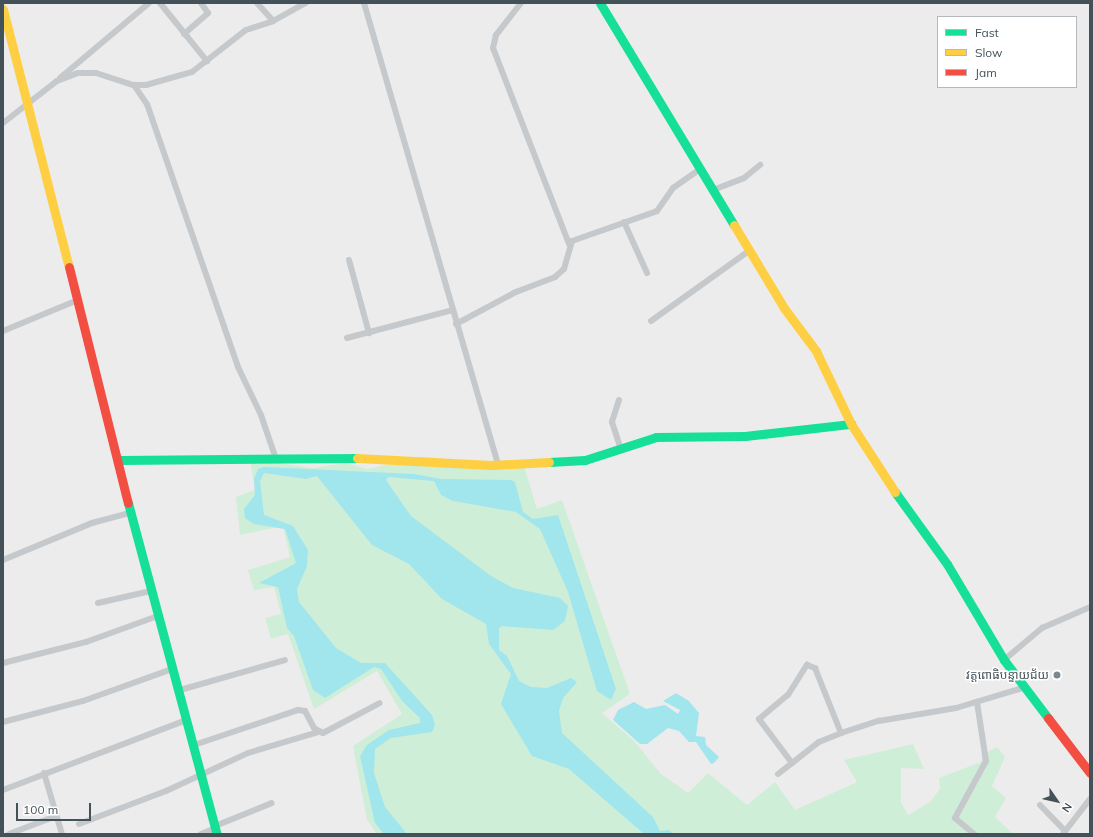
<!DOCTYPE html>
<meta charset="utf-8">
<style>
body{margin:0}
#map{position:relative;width:1093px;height:837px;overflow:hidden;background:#edecec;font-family:Mulish,"Noto Sans Khmer",sans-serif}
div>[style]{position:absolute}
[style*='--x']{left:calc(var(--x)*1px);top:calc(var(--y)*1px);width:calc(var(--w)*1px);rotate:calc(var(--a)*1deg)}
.green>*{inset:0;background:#cfeed8}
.water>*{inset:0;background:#a1e5ed}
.street>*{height:6px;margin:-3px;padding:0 3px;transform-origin:3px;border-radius:3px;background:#c5c9cc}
.fast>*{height:9px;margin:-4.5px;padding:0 4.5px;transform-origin:4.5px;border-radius:4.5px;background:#16e098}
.slow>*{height:9px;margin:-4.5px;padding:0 4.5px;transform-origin:4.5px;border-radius:4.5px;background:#ffcf43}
.jam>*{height:9px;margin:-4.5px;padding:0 4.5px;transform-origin:4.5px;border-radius:4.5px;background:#f24e42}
.dots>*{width:11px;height:11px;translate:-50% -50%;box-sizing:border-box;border:2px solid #fff;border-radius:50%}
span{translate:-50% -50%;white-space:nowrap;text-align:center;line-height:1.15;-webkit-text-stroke:3px #fff;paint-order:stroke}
.poi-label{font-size:12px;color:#435159}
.right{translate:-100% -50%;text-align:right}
.frame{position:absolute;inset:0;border:4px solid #435159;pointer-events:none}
.legend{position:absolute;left:937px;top:16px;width:140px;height:72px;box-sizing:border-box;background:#fff;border:1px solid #b4b9bd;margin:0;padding:5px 7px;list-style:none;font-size:12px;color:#435159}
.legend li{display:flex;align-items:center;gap:8px;height:20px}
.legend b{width:20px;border:1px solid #b4b9bd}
.north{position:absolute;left:1037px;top:781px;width:40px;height:40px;-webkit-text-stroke:3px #fff;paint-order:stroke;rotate:124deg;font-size:11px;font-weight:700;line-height:16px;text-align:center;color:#435159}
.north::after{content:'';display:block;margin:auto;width:14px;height:18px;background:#435159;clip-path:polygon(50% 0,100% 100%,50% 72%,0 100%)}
.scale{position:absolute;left:16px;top:803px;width:75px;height:18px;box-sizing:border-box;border:2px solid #435159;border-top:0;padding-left:5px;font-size:12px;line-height:14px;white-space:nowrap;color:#435159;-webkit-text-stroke:3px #fff;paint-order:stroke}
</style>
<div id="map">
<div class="green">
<div style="clip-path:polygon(424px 457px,524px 466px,537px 509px,562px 500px,630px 694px,602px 713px,634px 741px,661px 774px,688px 793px,708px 773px,747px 805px,775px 782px,795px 810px,857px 782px,844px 760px,913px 744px,924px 769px,901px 768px,901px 802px,908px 815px,930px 802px,940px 789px,939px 778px,981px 762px,982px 755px,997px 747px,1005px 757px,992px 786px,1006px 798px,995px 817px,1013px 834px,377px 834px,367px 820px,353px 746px,402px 714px,377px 671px,314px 709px,288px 634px,271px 639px,265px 618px,281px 614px,274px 587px,254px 590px,248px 570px,290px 557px,283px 526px,240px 535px,236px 497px,255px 490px,250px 459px,313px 468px,346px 463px,367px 469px)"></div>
</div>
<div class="water">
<div style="clip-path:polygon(264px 467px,414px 474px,441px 479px,511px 480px,515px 482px,523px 512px,533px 519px,558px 515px,616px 689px,611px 700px,597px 691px,568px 592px,540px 529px,516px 512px,453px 501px,441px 495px,434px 481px,388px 477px,386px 480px,411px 516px,491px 576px,513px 588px,560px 598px,568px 606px,565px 621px,553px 630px,502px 626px,499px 628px,499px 650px,507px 656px,519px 681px,531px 687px,547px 688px,571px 678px,577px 682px,563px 698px,559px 711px,562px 733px,653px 817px,660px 831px,669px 830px,673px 834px,644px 834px,569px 769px,532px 756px,501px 704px,511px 674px,489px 644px,486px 624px,442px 599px,409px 564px,372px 545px,317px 476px,306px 479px,264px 473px,260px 481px,264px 515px,293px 526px,308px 550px,307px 566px,297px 589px,299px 602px,336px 648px,361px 663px,385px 663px,432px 715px,435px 725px,432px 732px,391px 738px,375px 749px,374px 773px,385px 807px,407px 834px,384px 834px,375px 823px,360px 756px,367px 745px,389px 730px,420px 723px,420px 718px,402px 701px,381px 669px,374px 667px,325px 698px,313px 690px,294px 636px,287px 628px,278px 587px,259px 583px,296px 563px,285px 529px,254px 524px,245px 518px,244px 509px,255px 495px,254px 479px,258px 469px)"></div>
<div style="clip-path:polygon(676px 693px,689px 701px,699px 713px,696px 736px,705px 737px,706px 745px,719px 757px,714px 763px,711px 764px,696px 742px,689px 742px,679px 731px,668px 728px,647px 744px,640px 744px,613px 720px,618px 710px,634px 702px,646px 709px,665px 705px,678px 714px,680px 710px,663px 701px)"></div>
</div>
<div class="street">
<div style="--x:160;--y:3;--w:75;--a:51"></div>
<div style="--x:257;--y:3;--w:24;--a:48"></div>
<div style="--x:364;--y:3;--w:480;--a:73.8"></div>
<div style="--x:521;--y:3;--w:41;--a:128"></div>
<div style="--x:496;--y:35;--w:13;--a:103"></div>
<div style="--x:493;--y:48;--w:210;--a:68.8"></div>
<div style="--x:184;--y:34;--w:32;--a:-41"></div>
<div style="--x:208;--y:13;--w:12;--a:-125"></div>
<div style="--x:60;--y:78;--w:116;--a:-40.1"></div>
<div style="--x:134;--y:85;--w:12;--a:0"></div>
<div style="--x:146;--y:85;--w:48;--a:-15.8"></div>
<div style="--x:192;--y:72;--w:68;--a:-37.9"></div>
<div style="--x:246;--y:30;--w:28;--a:-18"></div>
<div style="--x:273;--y:21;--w:38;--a:-29"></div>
<div style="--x:3;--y:123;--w:68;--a:-37.9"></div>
<div style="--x:57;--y:81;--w:22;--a:-21"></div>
<div style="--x:78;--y:73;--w:18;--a:0"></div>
<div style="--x:96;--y:73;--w:40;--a:18"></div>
<div style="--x:134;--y:85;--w:23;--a:56"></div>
<div style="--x:147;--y:104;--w:278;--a:70.9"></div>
<div style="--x:238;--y:367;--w:53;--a:64.4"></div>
<div style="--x:261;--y:415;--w:43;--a:71.1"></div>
<div style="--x:713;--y:190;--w:33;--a:-21"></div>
<div style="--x:744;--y:178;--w:21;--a:-39"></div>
<div style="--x:624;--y:222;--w:56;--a:65.7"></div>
<div style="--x:349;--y:260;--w:76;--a:74.7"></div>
<div style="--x:651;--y:321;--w:122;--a:-35.6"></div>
<div style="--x:456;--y:324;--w:68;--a:-28.1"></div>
<div style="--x:516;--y:292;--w:42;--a:-21"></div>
<div style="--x:555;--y:277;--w:12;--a:-42"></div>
<div style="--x:564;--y:269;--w:29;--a:-74"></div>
<div style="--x:572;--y:241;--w:90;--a:-19.4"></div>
<div style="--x:657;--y:211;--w:28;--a:-55"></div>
<div style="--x:673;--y:188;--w:33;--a:-35"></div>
<div style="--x:3;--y:331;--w:81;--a:-22.5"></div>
<div style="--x:347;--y:338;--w:110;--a:-14.8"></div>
<div style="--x:619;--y:400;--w:23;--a:108"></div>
<div style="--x:612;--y:422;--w:28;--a:72"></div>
<div style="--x:3;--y:560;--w:96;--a:-22.6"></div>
<div style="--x:92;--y:523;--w:39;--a:-15"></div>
<div style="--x:98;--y:603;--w:54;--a:-12.8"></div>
<div style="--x:1004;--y:660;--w:50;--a:-40.1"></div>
<div style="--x:1042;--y:628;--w:52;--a:-23.6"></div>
<div style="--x:3;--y:663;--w:86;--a:-14.2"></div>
<div style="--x:86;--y:642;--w:77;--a:-19.9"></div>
<div style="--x:180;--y:690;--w:109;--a:-15.9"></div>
<div style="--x:3;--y:722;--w:83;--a:-14.7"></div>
<div style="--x:83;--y:701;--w:95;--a:-19.8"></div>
<div style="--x:194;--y:745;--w:110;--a:-18.6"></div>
<div style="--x:298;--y:710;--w:7;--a:8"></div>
<div style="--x:305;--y:711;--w:19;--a:62"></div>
<div style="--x:314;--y:728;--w:10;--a:29"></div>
<div style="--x:323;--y:733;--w:64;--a:-27.8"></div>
<div style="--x:792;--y:763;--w:55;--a:-126.9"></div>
<div style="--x:759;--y:719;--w:38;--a:-40"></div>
<div style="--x:788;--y:695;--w:36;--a:-58"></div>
<div style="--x:807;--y:665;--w:9;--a:21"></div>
<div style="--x:815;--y:668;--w:70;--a:68.2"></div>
<div style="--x:44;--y:773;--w:64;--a:73.6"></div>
<div style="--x:778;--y:774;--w:52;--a:-38"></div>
<div style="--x:819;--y:742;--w:24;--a:-22"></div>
<div style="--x:841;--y:733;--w:40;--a:-18"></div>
<div style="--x:879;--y:721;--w:78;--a:-9.6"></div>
<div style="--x:956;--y:708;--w:73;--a:-16.7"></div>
<div style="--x:3;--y:790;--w:196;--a:-20.9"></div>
<div style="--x:1040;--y:805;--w:36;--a:46"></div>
<div style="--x:79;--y:824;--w:93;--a:-20.8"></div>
<div style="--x:166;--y:791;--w:90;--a:-24.9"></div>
<div style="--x:248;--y:753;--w:73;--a:-16.7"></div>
<div style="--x:215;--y:826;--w:61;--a:-22"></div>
<div style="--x:9;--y:834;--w:50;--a:-21"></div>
<div style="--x:201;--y:834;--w:16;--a:-22"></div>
<div style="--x:974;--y:834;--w:25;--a:-140"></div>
<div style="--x:955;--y:818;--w:65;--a:-61.5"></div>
<div style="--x:986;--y:761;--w:60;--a:-98.7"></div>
<div style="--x:1063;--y:834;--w:44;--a:-52.4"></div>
</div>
<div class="fast">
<div style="--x:600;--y:3;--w:259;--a:58.9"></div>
<div style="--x:119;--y:460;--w:238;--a:-0.5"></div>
<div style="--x:549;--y:462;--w:36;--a:-3"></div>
<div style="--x:585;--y:460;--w:75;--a:-17.9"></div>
<div style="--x:656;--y:437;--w:89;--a:-0.6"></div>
<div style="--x:745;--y:436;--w:107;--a:-6.5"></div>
<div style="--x:895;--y:492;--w:89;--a:54.2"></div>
<div style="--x:947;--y:564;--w:112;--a:59.3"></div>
<div style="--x:1004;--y:660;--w:73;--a:52.8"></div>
<div style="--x:128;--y:503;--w:343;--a:75"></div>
</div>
<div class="slow">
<div style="--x:3;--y:9;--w:266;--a:75.7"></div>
<div style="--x:734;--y:225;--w:97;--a:58.9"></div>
<div style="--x:784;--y:308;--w:54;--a:53.3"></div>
<div style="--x:816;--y:351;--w:81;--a:64.4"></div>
<div style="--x:851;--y:424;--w:81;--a:57.1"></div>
<div style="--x:357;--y:458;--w:134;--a:3"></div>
<div style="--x:491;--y:465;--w:58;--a:-3"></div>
</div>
<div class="jam">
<div style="--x:69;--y:267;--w:243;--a:76"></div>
<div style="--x:1048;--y:718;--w:69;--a:52.6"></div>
</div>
<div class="dots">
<div style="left:1057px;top:675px;background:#7e878c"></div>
</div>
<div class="poi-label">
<span class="right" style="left:1049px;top:675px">វត្តពោធិបន្ទាយជ័យ</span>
</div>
<div class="frame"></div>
<ul class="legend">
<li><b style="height:5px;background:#16e098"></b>Fast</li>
<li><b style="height:5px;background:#ffcf43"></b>Slow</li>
<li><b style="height:5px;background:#f24e42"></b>Jam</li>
</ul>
<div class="north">N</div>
<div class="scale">100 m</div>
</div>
